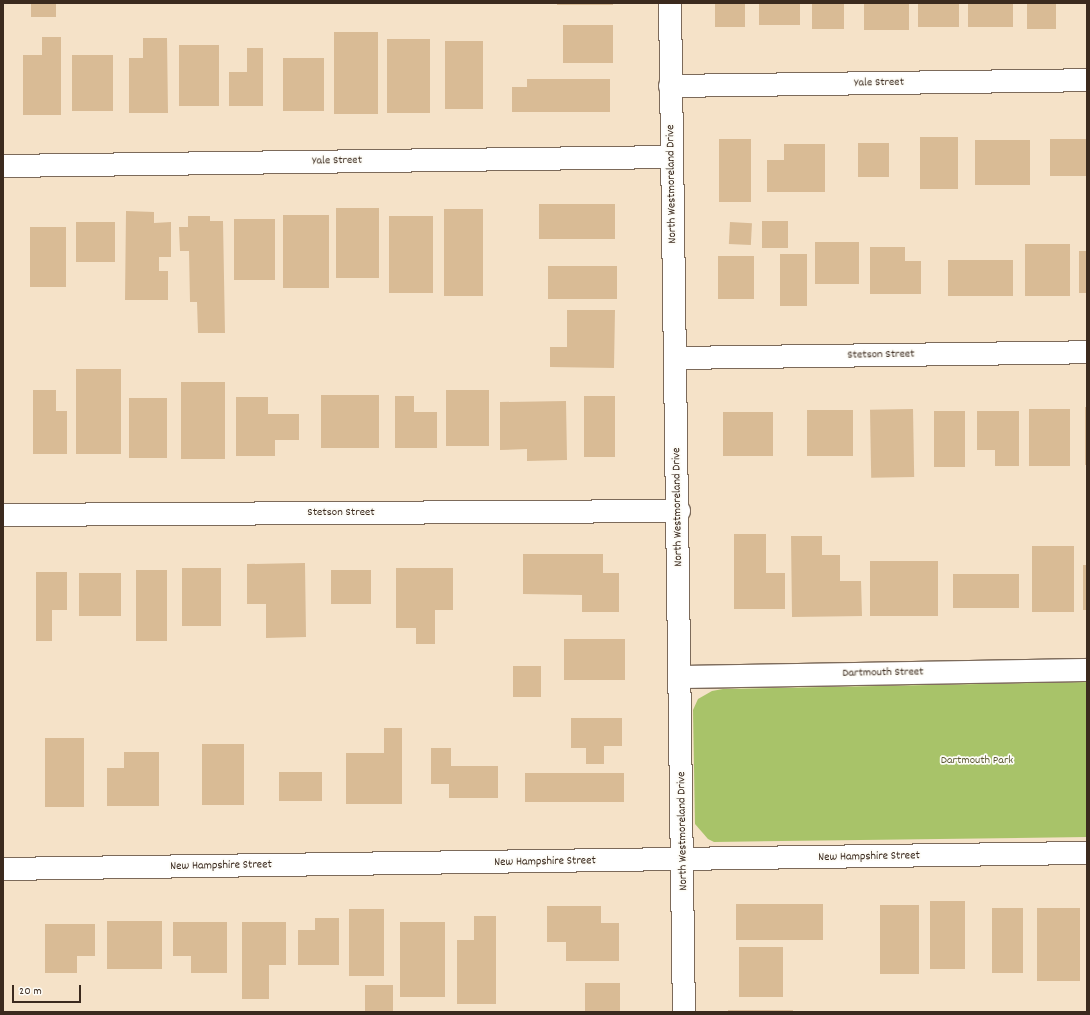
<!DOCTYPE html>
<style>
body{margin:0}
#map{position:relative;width:1090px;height:1015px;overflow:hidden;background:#f5e2c8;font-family:Dekko,sans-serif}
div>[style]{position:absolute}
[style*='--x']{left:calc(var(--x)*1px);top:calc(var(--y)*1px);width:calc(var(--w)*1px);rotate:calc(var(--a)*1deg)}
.green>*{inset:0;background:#a8c369}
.building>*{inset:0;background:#d9bb95;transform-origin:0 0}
.roads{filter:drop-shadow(1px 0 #7c6a5a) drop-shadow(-1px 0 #7c6a5a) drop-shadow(0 1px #7c6a5a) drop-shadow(0 -1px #7c6a5a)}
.minor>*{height:22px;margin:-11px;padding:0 11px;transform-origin:11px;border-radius:11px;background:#fff}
span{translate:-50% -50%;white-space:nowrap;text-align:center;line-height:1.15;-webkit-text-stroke:3.5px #fdfcf7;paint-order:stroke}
.street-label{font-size:12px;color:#3b2a1e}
.park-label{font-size:12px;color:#5c5834}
.frame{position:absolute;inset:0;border:4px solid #3b2a1e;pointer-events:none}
.scale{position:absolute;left:12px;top:985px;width:69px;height:18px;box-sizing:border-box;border:2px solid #3b2a1e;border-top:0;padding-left:5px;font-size:12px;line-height:14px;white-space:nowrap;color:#3b2a1e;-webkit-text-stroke:3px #fdfcf7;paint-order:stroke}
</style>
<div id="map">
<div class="green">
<div style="clip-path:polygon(1087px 682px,1087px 837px,714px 842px,708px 839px,695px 824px,693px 710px,698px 699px,712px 691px,723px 689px)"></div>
</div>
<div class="building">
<div style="left:31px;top:3px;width:25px;height:14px"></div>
<div style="left:557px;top:3px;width:56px;height:2px"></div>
<div style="left:715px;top:3px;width:30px;height:24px"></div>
<div style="left:759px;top:3px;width:41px;height:22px"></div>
<div style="left:812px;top:3px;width:32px;height:26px"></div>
<div style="left:864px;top:3px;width:45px;height:27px"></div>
<div style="left:918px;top:3px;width:41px;height:24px"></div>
<div style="left:968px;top:3px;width:45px;height:24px"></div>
<div style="left:1027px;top:3px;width:29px;height:26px"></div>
<div style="left:563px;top:25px;width:50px;height:38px"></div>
<div style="left:334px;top:32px;width:44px;height:82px"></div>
<div style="clip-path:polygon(42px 37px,61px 37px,61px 115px,23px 115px,23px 55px,42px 55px)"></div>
<div style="clip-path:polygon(143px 38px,167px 38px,168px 113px,129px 113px,129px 58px,143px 58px)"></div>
<div style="left:387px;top:39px;width:43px;height:74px"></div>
<div style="left:445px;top:41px;width:38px;height:68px"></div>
<div style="left:179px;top:45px;width:40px;height:61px"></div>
<div style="clip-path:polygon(247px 48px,263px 48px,263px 106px,229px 106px,229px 72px,247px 72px)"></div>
<div style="left:72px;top:55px;width:41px;height:56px"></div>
<div style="left:283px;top:58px;width:41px;height:53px"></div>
<div style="clip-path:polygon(527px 79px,610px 79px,610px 112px,512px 112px,512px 87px,527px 87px)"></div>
<div style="left:920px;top:137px;width:38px;height:52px"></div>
<div style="left:719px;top:139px;width:32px;height:63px"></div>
<div style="left:1050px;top:139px;width:37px;height:37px"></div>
<div style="left:975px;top:140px;width:55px;height:45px"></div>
<div style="left:858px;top:143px;width:31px;height:34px"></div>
<div style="clip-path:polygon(784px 144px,825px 144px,825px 192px,767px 192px,767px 160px,784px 160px)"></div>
<div style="left:539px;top:204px;width:76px;height:35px"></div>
<div style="left:336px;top:208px;width:43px;height:70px"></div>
<div style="left:444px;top:209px;width:39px;height:87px"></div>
<div style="clip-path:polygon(126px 211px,154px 212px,154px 223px,171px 222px,171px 257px,159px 257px,159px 271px,168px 271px,168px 300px,125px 300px)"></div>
<div style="left:283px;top:215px;width:46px;height:73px"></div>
<div style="clip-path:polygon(188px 216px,210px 216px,210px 221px,223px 221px,225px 333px,198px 333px,197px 302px,190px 302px,189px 251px,180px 251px,179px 227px,188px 227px)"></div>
<div style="left:389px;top:216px;width:44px;height:77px"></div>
<div style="left:234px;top:219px;width:41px;height:61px"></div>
<div style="left:762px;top:221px;width:26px;height:27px"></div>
<div style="left:76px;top:222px;width:39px;height:40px"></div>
<div style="left:730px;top:222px;width:22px;height:22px;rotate:3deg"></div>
<div style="left:30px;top:227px;width:36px;height:60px"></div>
<div style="left:815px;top:242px;width:44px;height:42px"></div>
<div style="left:1025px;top:244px;width:45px;height:52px"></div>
<div style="clip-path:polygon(870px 247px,905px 247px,905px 261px,921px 261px,921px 294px,870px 294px)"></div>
<div style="left:1079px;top:251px;width:8px;height:42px"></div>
<div style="left:780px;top:254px;width:27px;height:52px"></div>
<div style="left:718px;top:256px;width:36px;height:43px"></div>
<div style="left:948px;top:260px;width:65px;height:36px"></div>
<div style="left:548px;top:266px;width:69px;height:33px"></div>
<div style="clip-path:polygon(567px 310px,615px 310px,614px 368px,550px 367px,550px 347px,567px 347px)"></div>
<div style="left:76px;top:369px;width:45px;height:85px"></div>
<div style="left:181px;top:382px;width:44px;height:77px"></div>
<div style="clip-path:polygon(33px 390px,56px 390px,56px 411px,67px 411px,67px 454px,33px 454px)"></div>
<div style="left:446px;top:390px;width:43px;height:56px"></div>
<div style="left:321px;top:395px;width:58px;height:53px"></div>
<div style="clip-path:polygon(395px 396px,414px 396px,414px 412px,437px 412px,437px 448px,395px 448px)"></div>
<div style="left:584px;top:396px;width:31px;height:61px"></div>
<div style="clip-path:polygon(236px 397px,268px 397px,268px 414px,299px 414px,299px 440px,275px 440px,275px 456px,236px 456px)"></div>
<div style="left:129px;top:398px;width:38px;height:60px"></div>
<div style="clip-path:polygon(566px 401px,567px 460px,527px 461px,527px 449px,500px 450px,500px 402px)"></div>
<div style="left:1085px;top:407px;width:2px;height:58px"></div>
<div style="left:913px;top:409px;width:68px;height:43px;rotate:89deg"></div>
<div style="left:1029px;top:409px;width:41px;height:57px"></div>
<div style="left:807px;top:410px;width:46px;height:46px"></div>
<div style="left:934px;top:411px;width:31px;height:56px"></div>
<div style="clip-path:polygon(977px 411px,1019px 411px,1019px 466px,995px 466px,995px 450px,977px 450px)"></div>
<div style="left:723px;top:412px;width:50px;height:44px"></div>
<div style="clip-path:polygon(734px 534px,766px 534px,766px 573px,785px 573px,785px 609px,734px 609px)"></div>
<div style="clip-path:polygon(791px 536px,822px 536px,822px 555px,840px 555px,840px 581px,861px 581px,862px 616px,792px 617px)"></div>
<div style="left:1032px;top:546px;width:42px;height:66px"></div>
<div style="clip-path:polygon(523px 554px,603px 554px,603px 573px,619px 573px,619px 612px,582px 612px,582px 595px,523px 594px)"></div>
<div style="left:870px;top:561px;width:68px;height:55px"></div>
<div style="clip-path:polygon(305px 563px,306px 637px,266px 638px,266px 604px,247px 604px,247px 564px)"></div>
<div style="left:1083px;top:565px;width:4px;height:45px"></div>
<div style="left:182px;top:568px;width:39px;height:58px"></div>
<div style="clip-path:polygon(396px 568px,453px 568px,453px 610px,435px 610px,435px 644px,416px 644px,416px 628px,396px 628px)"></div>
<div style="left:136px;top:570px;width:31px;height:71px"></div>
<div style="left:331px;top:570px;width:40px;height:34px"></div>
<div style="clip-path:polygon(36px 572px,67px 572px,67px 610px,52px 610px,52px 641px,36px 641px)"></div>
<div style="left:79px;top:573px;width:42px;height:43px"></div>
<div style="left:953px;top:574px;width:66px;height:34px"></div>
<div style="left:564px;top:639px;width:61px;height:41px"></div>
<div style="left:513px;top:666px;width:28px;height:31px"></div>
<div style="clip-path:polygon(571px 718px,622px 718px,622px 746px,604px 746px,604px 764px,586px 764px,586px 748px,571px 748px)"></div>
<div style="clip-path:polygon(384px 728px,402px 728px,402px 804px,346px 804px,346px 753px,384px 753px)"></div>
<div style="left:45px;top:738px;width:39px;height:69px"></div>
<div style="left:202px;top:744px;width:42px;height:61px"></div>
<div style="clip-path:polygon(431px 748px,451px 748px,451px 766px,498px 766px,498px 798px,449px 798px,449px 784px,431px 784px)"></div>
<div style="clip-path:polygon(124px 752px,159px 752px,159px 806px,107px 806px,107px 768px,124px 768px)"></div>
<div style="left:279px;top:772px;width:43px;height:29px"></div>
<div style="left:525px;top:773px;width:99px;height:29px"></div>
<div style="left:930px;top:901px;width:35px;height:68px"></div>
<div style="left:736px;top:904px;width:87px;height:36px"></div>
<div style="left:880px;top:905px;width:39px;height:69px"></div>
<div style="clip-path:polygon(547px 906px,601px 906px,601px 923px,619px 923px,619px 961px,566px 961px,566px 942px,547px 942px)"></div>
<div style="left:992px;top:908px;width:31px;height:65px"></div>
<div style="left:1037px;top:908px;width:43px;height:73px"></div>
<div style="left:349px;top:909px;width:35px;height:67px"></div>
<div style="clip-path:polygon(474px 916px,496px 916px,496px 1004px,457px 1004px,457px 940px,474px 940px)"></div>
<div style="clip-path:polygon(315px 918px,339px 918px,339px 965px,298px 965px,298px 930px,315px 930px)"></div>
<div style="left:107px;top:921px;width:55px;height:48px"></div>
<div style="clip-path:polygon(173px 922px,227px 922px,227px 973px,191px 973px,191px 956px,173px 956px)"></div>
<div style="clip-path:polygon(242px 922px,286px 922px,286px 965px,269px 965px,269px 999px,242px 999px)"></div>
<div style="left:400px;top:922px;width:45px;height:75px"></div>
<div style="clip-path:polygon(45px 924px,95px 924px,95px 956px,77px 956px,77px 973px,45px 973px)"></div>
<div style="left:739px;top:947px;width:44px;height:50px"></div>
<div style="left:585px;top:983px;width:35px;height:29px"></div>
<div style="left:365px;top:985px;width:28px;height:27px"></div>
<div style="left:728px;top:1010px;width:65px;height:2px"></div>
</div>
<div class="roads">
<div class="minor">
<div style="--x:670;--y:3;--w:1009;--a:89.21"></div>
<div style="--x:670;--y:86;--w:417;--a:-0.8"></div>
<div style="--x:3;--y:166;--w:668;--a:-0.77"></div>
<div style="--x:676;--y:358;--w:411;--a:-0.8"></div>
<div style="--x:3;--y:515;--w:676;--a:-0.34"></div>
<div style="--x:680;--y:677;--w:407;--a:-1"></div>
<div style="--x:3;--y:869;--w:1084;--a:-0.85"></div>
</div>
</div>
<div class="street-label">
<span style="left:879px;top:83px;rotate:-1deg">Yale Street</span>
<span style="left:337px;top:161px;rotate:-1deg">Yale Street</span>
<span style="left:672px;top:184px;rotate:-91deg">North Westmoreland Drive</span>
<span style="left:881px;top:355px;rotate:-1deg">Stetson Street</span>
<span style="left:678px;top:507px;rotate:-91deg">North Westmoreland Drive</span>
<span style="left:341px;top:513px">Stetson Street</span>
<span style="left:883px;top:673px;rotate:-1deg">Dartmouth Street</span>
<span style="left:683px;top:831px;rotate:-91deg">North Westmoreland Drive</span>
<span style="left:869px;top:857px;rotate:-1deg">New Hampshire Street</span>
<span style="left:545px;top:862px;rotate:-1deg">New Hampshire Street</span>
<span style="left:221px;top:866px;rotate:-1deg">New Hampshire Street</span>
</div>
<div class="park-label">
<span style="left:977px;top:761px">Dartmouth Park</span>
</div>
<div class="frame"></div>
<div class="scale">20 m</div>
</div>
